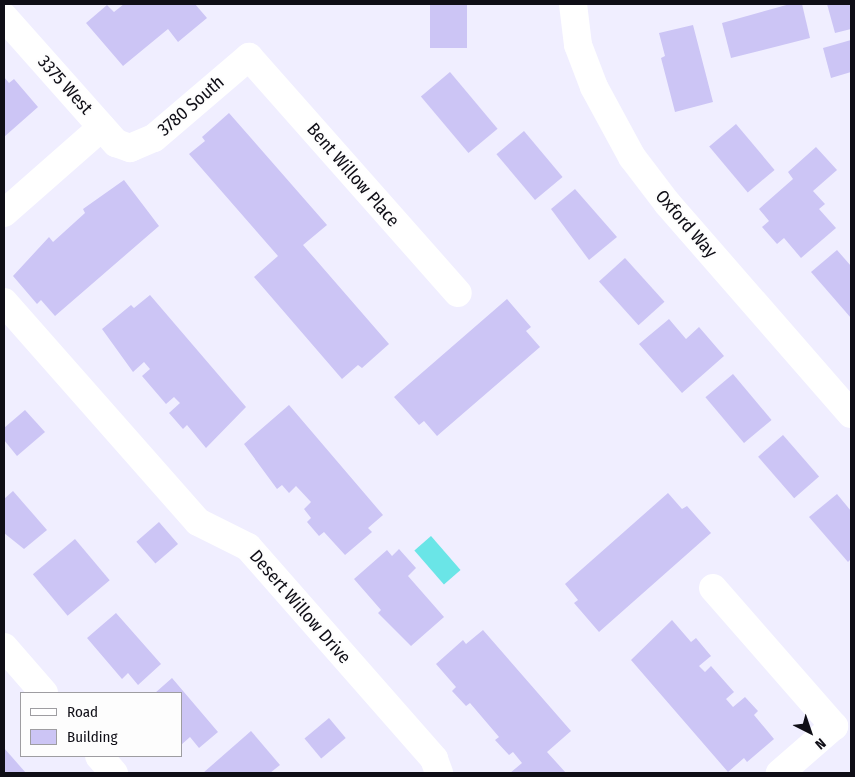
<!DOCTYPE html>
<style>
body{margin:0}
#map{position:relative;width:855px;height:777px;overflow:hidden;background:#f0eeff;font-family:"Fira Sans Condensed",sans-serif}
div>[style]{position:absolute}
[style*='--x']{left:calc(var(--x)*1px);top:calc(var(--y)*1px);width:calc(var(--w)*1px);rotate:calc(var(--a)*1deg)}
.water>*{inset:0;background:#6ae5e7;transform-origin:0 0}
.building>*{inset:0;background:#ccc5f5;transform-origin:0 0}
.minor>*{height:28px;margin:-14px;padding:0 14px;transform-origin:14px;border-radius:14px;background:#fff}
span{translate:-50% -50%;white-space:nowrap;text-align:center;line-height:1.15;-webkit-text-stroke:4px #fdfdfd;paint-order:stroke}
.street-label{font-size:18px;color:#0f0e16}
.frame{position:absolute;inset:0;border:5px solid #0f0e16;pointer-events:none}
.legend{position:absolute;left:20px;top:692px;width:162px;height:65px;box-sizing:border-box;background:#fdfdfd;border:1px solid #9e9da1;margin:0;padding:6px 9px;list-style:none;font-size:15px;color:#0f0e16}
.legend li{display:flex;align-items:center;gap:10px;height:25px}
.legend b{width:25px;border:1px solid #9e9da1}
.north{position:absolute;left:785px;top:707px;width:50px;height:50px;-webkit-text-stroke:4px #fdfdfd;paint-order:stroke;rotate:139deg;font-size:14px;font-weight:700;line-height:20px;text-align:center;color:#0f0e16}
.north::after{content:'';display:block;margin:auto;width:18px;height:22px;background:#0f0e16;clip-path:polygon(50% 0,100% 100%,50% 72%,0 100%)}
</style>
<div id="map">
<div class="water">
<div style="left:431px;top:536px;width:45px;height:22px;rotate:49deg"></div>
</div>
<div class="building">
<div style="clip-path:polygon(124px 4px,195px 4px,207px 18px,178px 42px,168px 29px,123px 66px,86px 23px,107px 5px,114px 12px)"></div>
<div style="left:430px;top:4px;width:37px;height:44px"></div>
<div style="clip-path:polygon(790px 4px,802px 4px,810px 38px,731px 58px,722px 23px)"></div>
<div style="clip-path:polygon(827px 4px,851px 4px,851px 29px,835px 33px)"></div>
<div style="clip-path:polygon(693px 25px,713px 102px,675px 112px,661px 58px,665px 56px,659px 33px)"></div>
<div style="clip-path:polygon(851px 40px,851px 72px,831px 78px,823px 48px)"></div>
<div style="left:450px;top:72px;width:74px;height:38px;rotate:50deg"></div>
<div style="clip-path:polygon(4px 77px,9px 83px,14px 79px,38px 107px,4px 137px)"></div>
<div style="clip-path:polygon(229px 113px,327px 225px,303px 245px,389px 344px,362px 368px,358px 365px,342px 379px,254px 277px,278px 256px,189px 154px,205px 141px,202px 137px)"></div>
<div style="left:736px;top:124px;width:60px;height:35px;rotate:50deg"></div>
<div style="left:524px;top:131px;width:60px;height:36px;rotate:50deg"></div>
<div style="clip-path:polygon(816px 147px,837px 170px,813px 191px,825px 204px,819px 209px,836px 228px,801px 258px,784px 238px,777px 244px,762px 227px,769px 221px,759px 209px,793px 179px,788px 172px)"></div>
<div style="clip-path:polygon(124px 180px,159px 226px,55px 316px,41px 300px,37px 304px,13px 276px,49px 237px,53px 242px,85px 213px,83px 209px)"></div>
<div style="clip-path:polygon(575px 189px,617px 237px,589px 260px,551px 209px)"></div>
<div style="clip-path:polygon(837px 250px,851px 266px,851px 318px,811px 272px)"></div>
<div style="left:625px;top:258px;width:59px;height:35px;rotate:48deg"></div>
<div style="clip-path:polygon(150px 295px,246px 407px,206px 448px,187px 425px,183px 429px,169px 413px,180px 403px,174px 397px,166px 404px,142px 376px,150px 369px,144px 362px,133px 372px,102px 329px,131px 305px,134px 308px)"></div>
<div style="clip-path:polygon(507px 299px,531px 327px,526px 331px,540px 347px,437px 436px,424px 421px,419px 425px,394px 397px)"></div>
<div style="clip-path:polygon(669px 319px,686px 339px,699px 327px,724px 356px,682px 393px,639px 344px)"></div>
<div style="left:733px;top:374px;width:60px;height:36px;rotate:50deg"></div>
<div style="clip-path:polygon(289px 405px,383px 515px,368px 528px,372px 532px,345px 555px,324px 532px,319px 536px,307px 522px,311px 518px,304px 509px,311px 502px,296px 486px,289px 493px,282px 485px,277px 489px,244px 444px)"></div>
<div style="clip-path:polygon(25px 410px,45px 432px,17px 456px,4px 440px,4px 428px)"></div>
<div style="left:783px;top:435px;width:55px;height:33px;rotate:49deg"></div>
<div style="clip-path:polygon(13px 491px,47px 530px,24px 549px,4px 533px,4px 499px)"></div>
<div style="clip-path:polygon(668px 493px,682px 509px,687px 506px,711px 533px,599px 632px,574px 603px,578px 600px,565px 584px)"></div>
<div style="clip-path:polygon(837px 494px,851px 511px,851px 559px,848px 562px,809px 517px)"></div>
<div style="left:159px;top:522px;width:29px;height:30px;rotate:49deg"></div>
<div style="left:75px;top:539px;width:54px;height:55px;rotate:50deg"></div>
<div style="clip-path:polygon(399px 549px,416px 568px,408px 576px,444px 617px,411px 646px,378px 613px,381px 610px,354px 579px,387px 550px,392px 556px)"></div>
<div style="clip-path:polygon(116px 613px,161px 664px,138px 685px,128px 673px,122px 679px,87px 638px)"></div>
<div style="clip-path:polygon(672px 620px,691px 642px,696px 638px,711px 656px,699px 666px,705px 672px,711px 666px,734px 692px,726px 699px,733px 707px,745px 697px,758px 711px,754px 715px,774px 739px,747px 762px,744px 758px,728px 772px,631px 660px)"></div>
<div style="clip-path:polygon(483px 630px,571px 731px,547px 752px,566px 773px,510px 773px,522px 763px,513px 752px,509px 755px,495px 740px,499px 737px,470px 703px,466px 706px,452px 691px,456px 687px,436px 664px,463px 640px,466px 644px)"></div>
<div style="clip-path:polygon(172px 678px,218px 732px,199px 748px,190px 737px,181px 745px,181px 693px,155px 693px)"></div>
<div style="left:329px;top:718px;width:26px;height:32px;rotate:50deg"></div>
<div style="clip-path:polygon(251px 731px,280px 765px,270px 773px,203px 773px)"></div>
<div style="clip-path:polygon(4px 748px,26px 773px,4px 773px)"></div>
</div>
<div class="minor">
<div style="--x:573;--y:4;--w:41;--a:83"></div>
<div style="--x:578;--y:45;--w:45;--a:69.1"></div>
<div style="--x:594;--y:87;--w:80;--a:61.5"></div>
<div style="--x:632;--y:157;--w:58;--a:52.7"></div>
<div style="--x:667;--y:203;--w:280;--a:48.9"></div>
<div style="--x:4;--y:17;--w:169;--a:48.4"></div>
<div style="--x:116;--y:143;--w:15;--a:20"></div>
<div style="--x:130;--y:148;--w:26;--a:-23"></div>
<div style="--x:154;--y:138;--w:125;--a:-40.5"></div>
<div style="--x:249;--y:57;--w:315;--a:48.5"></div>
<div style="--x:4;--y:213;--w:130;--a:-41.3"></div>
<div style="--x:4;--y:302;--w:293;--a:48.6"></div>
<div style="--x:198;--y:522;--w:56;--a:26.6"></div>
<div style="--x:248;--y:547;--w:282;--a:48.7"></div>
<div style="--x:434;--y:759;--w:15;--a:70"></div>
<div style="--x:713;--y:588;--w:184;--a:48.8"></div>
<div style="--x:834;--y:726;--w:72;--a:139"></div>
<div style="--x:4;--y:647;--w:61;--a:49"></div>
<div style="--x:99;--y:756;--w:23;--a:49"></div>
</div>
<div class="street-label">
<span style="left:65px;top:85px;rotate:48deg">3375 West</span>
<span style="left:191px;top:106px;rotate:-41deg">3780 South</span>
<span style="left:353px;top:175px;rotate:49deg">Bent Willow Place</span>
<span style="left:686px;top:224px;rotate:49deg">Oxford Way</span>
<span style="left:300px;top:607px;rotate:49deg">Desert Willow Drive</span>
</div>
<div class="frame"></div>
<ul class="legend">
<li><b style="height:6px;background:#fff"></b>Road</li>
<li><b style="height:14px;background:#ccc5f5"></b>Building</li>
</ul>
<div class="north">N</div>
</div>
